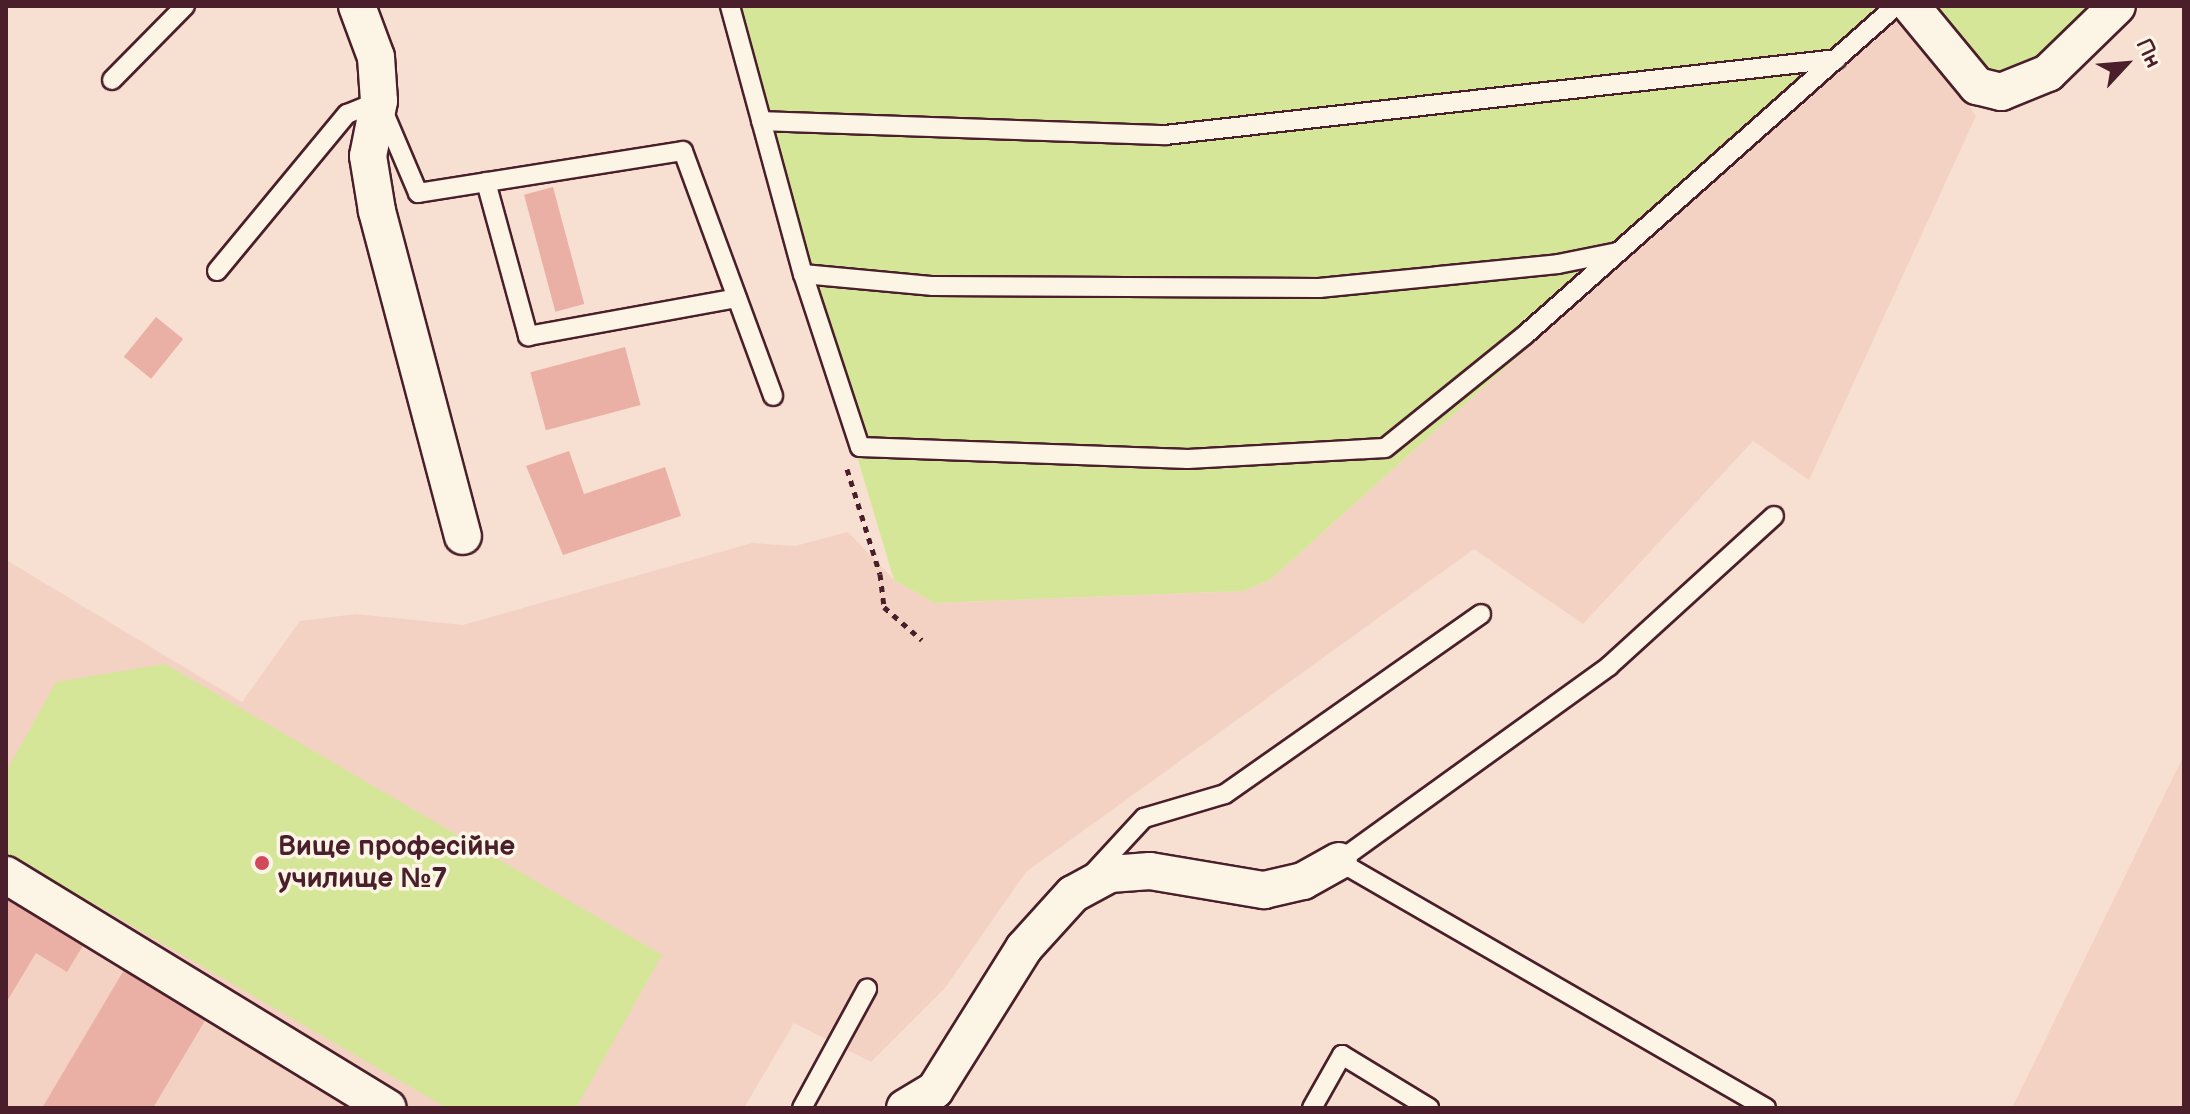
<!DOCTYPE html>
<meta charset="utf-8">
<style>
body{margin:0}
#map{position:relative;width:2190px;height:1114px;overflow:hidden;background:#f7e0d2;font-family:"Balsamiq Sans",sans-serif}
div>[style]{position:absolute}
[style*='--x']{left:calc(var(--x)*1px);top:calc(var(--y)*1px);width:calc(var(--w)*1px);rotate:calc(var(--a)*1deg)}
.built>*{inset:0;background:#f3d2c4}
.green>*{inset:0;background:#d6e699}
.building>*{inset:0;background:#eab0a5;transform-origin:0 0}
.path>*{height:5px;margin-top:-2.5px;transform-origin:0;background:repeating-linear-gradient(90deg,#4a1f2b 0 6px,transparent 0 12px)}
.roads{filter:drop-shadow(2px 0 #4a1f2b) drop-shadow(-2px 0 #4a1f2b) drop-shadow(0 2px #4a1f2b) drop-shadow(0 -2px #4a1f2b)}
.lane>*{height:18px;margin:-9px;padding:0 9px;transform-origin:9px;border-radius:9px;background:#fcf5e5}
.street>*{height:36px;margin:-18px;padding:0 18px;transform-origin:18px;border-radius:18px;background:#fcf5e5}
.dots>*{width:22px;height:22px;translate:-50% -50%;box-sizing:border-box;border:4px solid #fcf5e5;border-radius:50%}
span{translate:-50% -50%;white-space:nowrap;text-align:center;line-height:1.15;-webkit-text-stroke:7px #fcf5e5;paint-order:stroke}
.poi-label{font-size:28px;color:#4a1f2b;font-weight:700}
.left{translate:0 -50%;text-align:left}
.frame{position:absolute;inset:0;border:8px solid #4a1f2b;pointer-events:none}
.north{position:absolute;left:2086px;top:24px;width:80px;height:80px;-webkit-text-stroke:6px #fcf5e5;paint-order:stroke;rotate:64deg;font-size:22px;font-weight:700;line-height:32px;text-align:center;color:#4a1f2b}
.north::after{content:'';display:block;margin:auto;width:28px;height:36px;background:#4a1f2b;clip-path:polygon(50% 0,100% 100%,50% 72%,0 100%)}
</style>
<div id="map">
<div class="built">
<div style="clip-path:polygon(1908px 18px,1976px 116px,1809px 480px,1753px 441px,1583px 624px,1474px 549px,1026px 872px,945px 988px,871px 1062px,794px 1023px,744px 1108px,6px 1108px,6px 560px,242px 702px,300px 621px,356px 614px,463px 625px,752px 543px,795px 546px,848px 532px,894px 580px,934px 603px,1243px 591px,1270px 580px,1892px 19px)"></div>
<div style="clip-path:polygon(2184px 755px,2184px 1108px,2012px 1108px)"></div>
</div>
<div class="green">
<div style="clip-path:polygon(722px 6px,1888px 6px,1892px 19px,1270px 580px,1243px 591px,934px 603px,894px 580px)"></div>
<div style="clip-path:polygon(1935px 6px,2097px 6px,2023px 68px,1989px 78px)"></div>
<div style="clip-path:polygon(165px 664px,662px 955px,576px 1108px,447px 1108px,6px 853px,6px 772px,56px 682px)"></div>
</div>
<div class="building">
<div style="left:553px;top:187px;width:121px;height:30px;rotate:75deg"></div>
<div style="left:156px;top:317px;width:35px;height:51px;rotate:39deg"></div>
<div style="left:625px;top:347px;width:60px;height:98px;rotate:75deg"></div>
<div style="clip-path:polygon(569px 451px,584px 494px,665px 467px,681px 516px,563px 555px,526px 466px)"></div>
<div style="clip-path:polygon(6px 891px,87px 939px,67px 972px,36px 953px,6px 1003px)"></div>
<div style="clip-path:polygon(127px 965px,209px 1014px,153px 1108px,42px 1108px)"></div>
</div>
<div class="path">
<div style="--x:847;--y:469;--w:110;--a:72.6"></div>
<div style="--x:880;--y:574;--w:33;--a:83"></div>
<div style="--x:884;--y:607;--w:50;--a:41"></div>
</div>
<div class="roads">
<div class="lane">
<div style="--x:730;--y:6;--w:278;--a:74.8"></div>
<div style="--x:803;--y:274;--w:182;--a:71.8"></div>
<div style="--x:860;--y:447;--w:328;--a:2.1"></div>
<div style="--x:1188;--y:459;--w:197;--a:-3.2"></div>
<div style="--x:1385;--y:448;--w:180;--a:-38.9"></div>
<div style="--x:1525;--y:335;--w:496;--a:-41.6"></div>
<div style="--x:112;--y:80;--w:104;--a:-45.4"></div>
<div style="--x:761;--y:121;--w:404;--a:2"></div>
<div style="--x:1165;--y:135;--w:676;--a:-6.45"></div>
<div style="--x:486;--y:182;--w:160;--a:74.7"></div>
<div style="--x:528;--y:336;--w:212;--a:-10.3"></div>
<div style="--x:217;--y:271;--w:204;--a:-50.4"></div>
<div style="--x:347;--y:114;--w:35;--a:-22"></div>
<div style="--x:379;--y:101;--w:100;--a:67"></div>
<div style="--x:418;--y:193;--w:268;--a:-9"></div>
<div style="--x:683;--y:151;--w:261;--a:69.8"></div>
<div style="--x:803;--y:274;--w:131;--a:5.3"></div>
<div style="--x:933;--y:286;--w:386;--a:0.3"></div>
<div style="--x:1319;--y:288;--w:240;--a:-5.7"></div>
<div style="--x:1558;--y:264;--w:61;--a:-11.3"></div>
<div style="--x:1094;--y:872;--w:74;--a:-47.2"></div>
<div style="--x:1144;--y:818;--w:84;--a:-16.5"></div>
<div style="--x:1225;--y:794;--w:313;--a:-35.1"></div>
<div style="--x:802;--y:1108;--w:136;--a:-61.4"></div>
<div style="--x:1312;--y:1108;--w:61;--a:-60.5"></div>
<div style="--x:1342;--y:1055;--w:102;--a:31.3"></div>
<div style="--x:1766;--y:1108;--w:493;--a:-150"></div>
<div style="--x:1339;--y:861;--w:333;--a:-35.8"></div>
<div style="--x:1609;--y:666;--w:223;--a:-42.3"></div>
</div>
<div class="street">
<div style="--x:357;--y:6;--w:54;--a:69.6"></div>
<div style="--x:376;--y:57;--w:44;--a:86.1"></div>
<div style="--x:379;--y:101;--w:56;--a:101.3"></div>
<div style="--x:368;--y:156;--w:56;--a:80.7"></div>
<div style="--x:377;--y:211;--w:336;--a:75.2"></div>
<div style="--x:1911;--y:6;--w:104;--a:50.5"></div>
<div style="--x:1977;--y:86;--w:25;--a:14"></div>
<div style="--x:2001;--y:92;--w:51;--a:-22"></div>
<div style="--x:2048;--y:73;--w:96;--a:-44.2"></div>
<div style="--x:6;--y:875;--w:447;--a:31.4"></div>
<div style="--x:905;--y:1108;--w:35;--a:-31"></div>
<div style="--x:935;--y:1090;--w:168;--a:-57.9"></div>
<div style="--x:1024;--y:948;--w:73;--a:-47.8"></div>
<div style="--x:1073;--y:894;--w:42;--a:-28.4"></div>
<div style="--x:1110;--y:874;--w:40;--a:-4.3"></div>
<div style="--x:1150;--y:871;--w:116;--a:9.5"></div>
<div style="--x:1264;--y:890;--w:40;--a:-13"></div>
<div style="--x:1303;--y:881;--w:41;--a:-29.1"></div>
</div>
</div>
<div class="dots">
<div style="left:262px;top:863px;background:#d1495b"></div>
</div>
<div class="poi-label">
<span class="left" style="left:278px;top:863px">Вище професійне<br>училище №7</span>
</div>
<div class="frame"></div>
<div class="north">Пн</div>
</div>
